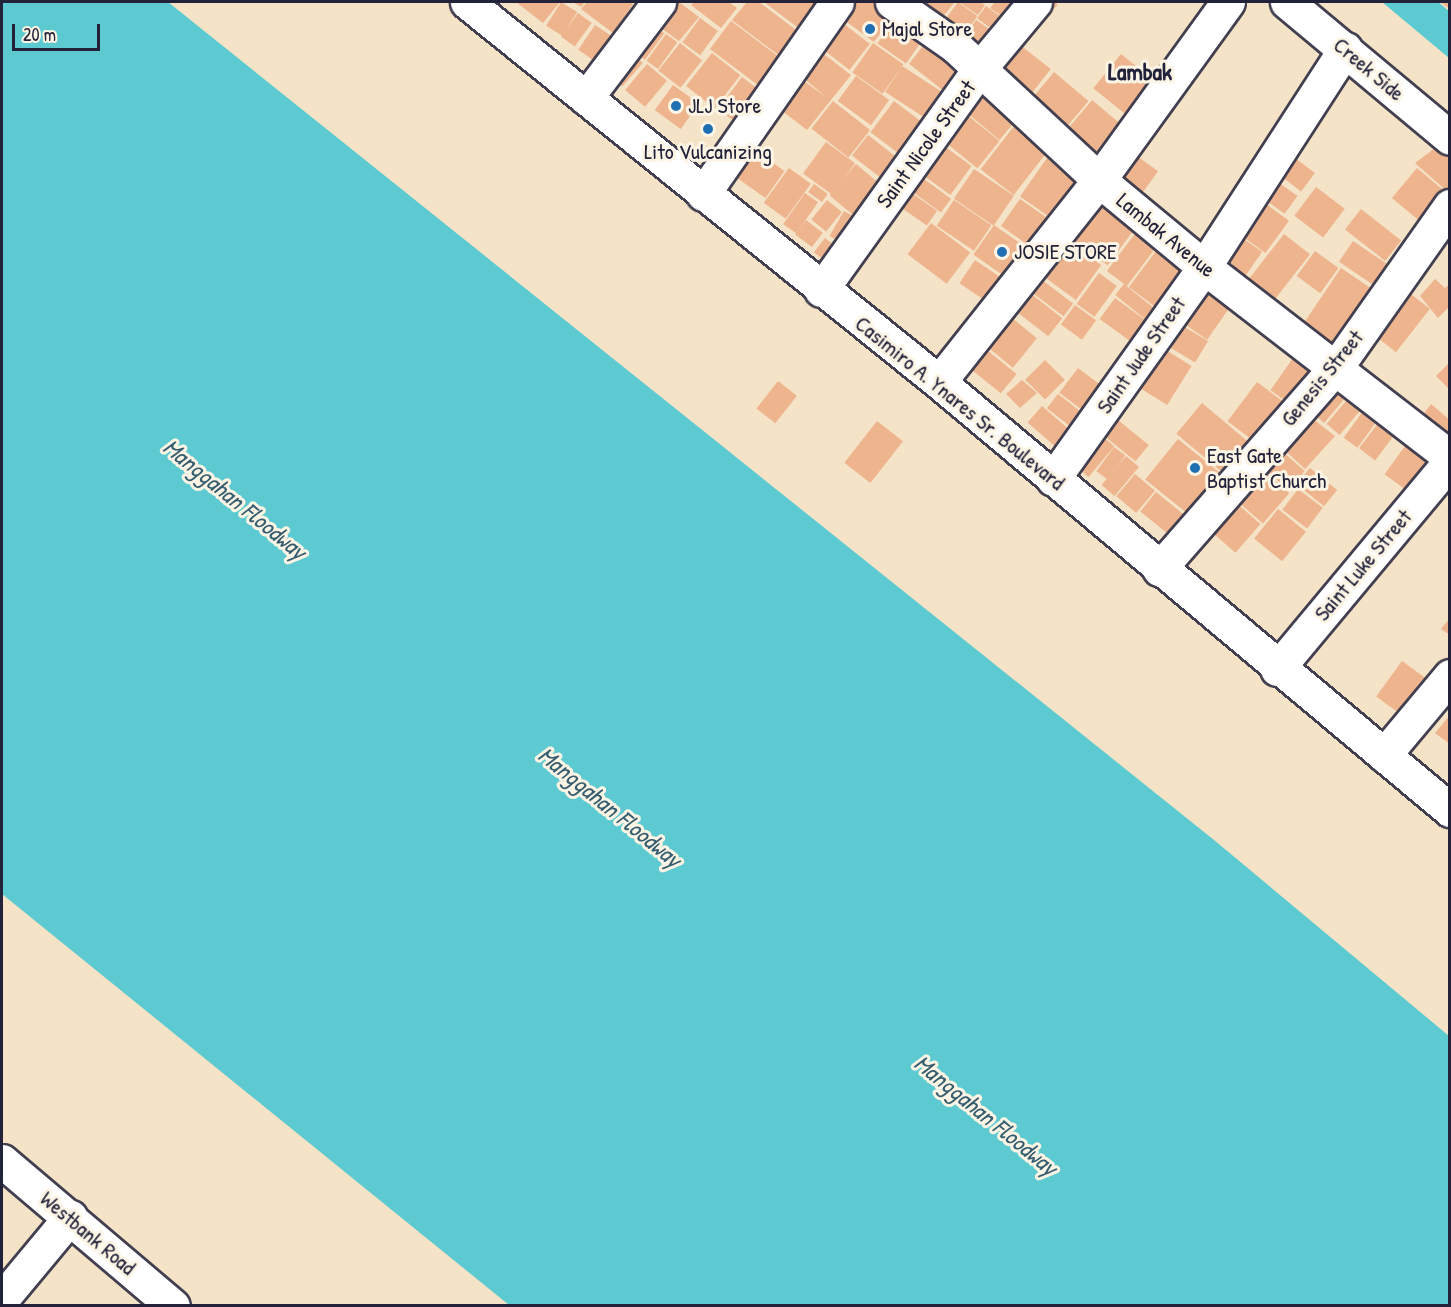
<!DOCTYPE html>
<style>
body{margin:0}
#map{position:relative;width:1451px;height:1307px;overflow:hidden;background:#f4e3c7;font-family:"Patrick Hand",sans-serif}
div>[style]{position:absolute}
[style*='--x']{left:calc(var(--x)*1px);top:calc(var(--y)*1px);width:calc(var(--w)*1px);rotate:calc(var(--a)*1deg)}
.water>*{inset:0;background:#5ccad0}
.building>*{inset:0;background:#eeb48d;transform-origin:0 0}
.roads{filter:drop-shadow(2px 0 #423f50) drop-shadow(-2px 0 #423f50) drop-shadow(0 2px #423f50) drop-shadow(0 -2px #423f50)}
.minor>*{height:33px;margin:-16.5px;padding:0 16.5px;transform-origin:16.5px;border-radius:16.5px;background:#fff}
.major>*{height:33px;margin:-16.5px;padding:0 16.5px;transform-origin:16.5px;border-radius:16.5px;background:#fff}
.dots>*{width:16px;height:16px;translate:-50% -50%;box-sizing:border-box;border:3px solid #fcf5e5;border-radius:50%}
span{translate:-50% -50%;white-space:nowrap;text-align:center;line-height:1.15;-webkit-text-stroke:6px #fcf5e5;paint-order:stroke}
.poi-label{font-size:22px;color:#22223b}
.left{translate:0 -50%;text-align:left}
.street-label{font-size:22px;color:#22223b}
.neighbourhood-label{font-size:24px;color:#22223b;font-weight:700}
.water-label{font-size:24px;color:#365d6f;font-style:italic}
.frame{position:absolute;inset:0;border:3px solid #22223b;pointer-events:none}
.scale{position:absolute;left:12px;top:24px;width:88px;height:27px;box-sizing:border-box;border:3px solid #22223b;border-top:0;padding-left:8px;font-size:18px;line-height:21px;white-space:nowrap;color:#22223b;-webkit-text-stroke:4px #fcf5e5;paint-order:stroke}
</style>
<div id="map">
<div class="water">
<div style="clip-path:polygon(2px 2px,168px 2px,1214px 840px,1449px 1036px,1449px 1305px,509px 1305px,2px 894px)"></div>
<div style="clip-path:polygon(1382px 2px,1438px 2px,1449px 11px,1449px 58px)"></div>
</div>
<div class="building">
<div style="clip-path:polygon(516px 2px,560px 2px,543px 23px)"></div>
<div style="left:561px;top:2px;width:19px;height:28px;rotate:32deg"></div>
<div style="clip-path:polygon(573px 2px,585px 2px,581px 7px)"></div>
<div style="clip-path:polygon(587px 2px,630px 2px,633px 4px,613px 33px,581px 9px)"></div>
<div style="clip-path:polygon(664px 2px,679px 2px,699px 17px,679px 41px,650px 20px)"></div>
<div style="clip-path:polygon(694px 2px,729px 2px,737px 8px,721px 28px,691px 5px)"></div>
<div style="clip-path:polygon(747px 2px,759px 2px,804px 36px,785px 60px,732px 20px)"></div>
<div style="clip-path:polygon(764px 2px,813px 2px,822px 8px,805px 33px)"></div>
<div style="clip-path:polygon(852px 2px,881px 2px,896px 12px,874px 42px,840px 17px)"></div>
<div style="clip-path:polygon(916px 2px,955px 2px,940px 20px)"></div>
<div style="left:958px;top:2px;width:24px;height:26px;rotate:36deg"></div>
<div style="clip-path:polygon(959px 2px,980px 2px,985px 5px,978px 15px)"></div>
<div style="clip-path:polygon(995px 2px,1024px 2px,1010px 22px,990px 8px)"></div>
<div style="clip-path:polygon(1047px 2px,1055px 2px,1058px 5px,1053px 9px)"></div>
<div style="clip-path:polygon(1440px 2px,1450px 2px,1450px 9px)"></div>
<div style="left:986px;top:6px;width:29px;height:15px;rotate:36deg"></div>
<div style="left:578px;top:13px;width:17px;height:29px;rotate:36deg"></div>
<div style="left:898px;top:14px;width:35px;height:36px;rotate:35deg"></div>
<div style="left:700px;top:18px;width:22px;height:30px;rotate:36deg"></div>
<div style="left:839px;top:20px;width:39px;height:33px;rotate:38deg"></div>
<div style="left:976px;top:20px;width:29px;height:22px;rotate:34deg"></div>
<div style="left:731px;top:21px;width:69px;height:35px;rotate:37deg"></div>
<div style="left:649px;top:22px;width:19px;height:33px;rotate:36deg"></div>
<div style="left:595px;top:25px;width:22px;height:30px;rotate:34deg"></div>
<div style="left:666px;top:34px;width:14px;height:33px;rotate:36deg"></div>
<div style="left:930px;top:37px;width:49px;height:34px;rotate:38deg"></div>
<div style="left:680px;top:43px;width:28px;height:35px;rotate:38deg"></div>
<div style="left:873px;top:43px;width:37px;height:36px;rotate:35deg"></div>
<div style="left:1020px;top:45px;width:39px;height:42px;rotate:38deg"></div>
<div style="left:627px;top:49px;width:21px;height:31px;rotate:41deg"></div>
<div style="clip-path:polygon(820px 51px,851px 75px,807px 130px,777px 107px,801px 79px,826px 97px,801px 76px)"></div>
<div style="left:712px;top:53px;width:36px;height:42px;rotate:38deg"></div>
<div style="left:1121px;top:54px;width:41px;height:44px;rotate:39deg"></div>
<div style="left:647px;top:64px;width:26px;height:34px;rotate:40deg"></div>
<div style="left:902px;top:66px;width:56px;height:31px;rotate:33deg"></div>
<div style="left:1054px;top:72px;width:45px;height:39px;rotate:40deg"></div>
<div style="left:856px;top:76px;width:41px;height:31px;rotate:36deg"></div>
<div style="left:742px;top:77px;width:26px;height:40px;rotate:37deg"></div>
<div style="left:673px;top:85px;width:32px;height:31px;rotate:36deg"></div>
<div style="left:984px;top:93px;width:42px;height:26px;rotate:40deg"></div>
<div style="left:1092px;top:100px;width:38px;height:49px;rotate:40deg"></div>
<div style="left:833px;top:101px;width:47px;height:35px;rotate:38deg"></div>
<div style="left:894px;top:101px;width:44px;height:39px;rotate:37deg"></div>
<div style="left:966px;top:114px;width:43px;height:35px;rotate:39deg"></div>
<div style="left:1015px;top:125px;width:42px;height:56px;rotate:38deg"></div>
<div style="left:868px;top:135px;width:42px;height:26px;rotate:38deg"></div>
<div style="left:826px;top:142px;width:36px;height:39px;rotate:36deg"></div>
<div style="left:940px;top:143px;width:39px;height:36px;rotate:36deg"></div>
<div style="left:746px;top:144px;width:47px;height:33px;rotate:35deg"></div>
<div style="clip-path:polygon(1439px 145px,1450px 153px,1450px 194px,1415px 163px)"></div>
<div style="left:1133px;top:153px;width:31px;height:29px;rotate:36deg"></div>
<div style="left:1291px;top:155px;width:30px;height:23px;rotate:37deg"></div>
<div style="left:1047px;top:158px;width:42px;height:47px;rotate:35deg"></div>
<div style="left:856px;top:164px;width:33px;height:41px;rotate:40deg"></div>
<div style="left:789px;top:168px;width:27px;height:43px;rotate:36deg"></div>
<div style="left:1417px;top:168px;width:43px;height:39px;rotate:40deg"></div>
<div style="left:974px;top:169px;width:48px;height:36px;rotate:34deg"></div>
<div style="left:917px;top:174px;width:42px;height:17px;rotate:36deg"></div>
<div style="left:1274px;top:179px;width:29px;height:22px;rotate:36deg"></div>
<div style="left:814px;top:184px;width:17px;height:10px;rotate:36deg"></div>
<div style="left:1316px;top:187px;width:36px;height:36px;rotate:37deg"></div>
<div style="left:906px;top:189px;width:38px;height:18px;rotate:35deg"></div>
<div style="left:805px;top:193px;width:16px;height:38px;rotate:35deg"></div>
<div style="left:1255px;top:196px;width:42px;height:40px;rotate:36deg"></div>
<div style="left:1020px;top:199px;width:39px;height:33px;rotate:35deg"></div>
<div style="left:827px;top:200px;width:19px;height:25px;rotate:39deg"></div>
<div style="left:954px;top:200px;width:45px;height:31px;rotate:34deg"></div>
<div style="left:1098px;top:203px;width:45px;height:44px;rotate:37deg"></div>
<div style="left:1361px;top:209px;width:51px;height:26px;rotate:38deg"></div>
<div style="left:844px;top:211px;width:20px;height:29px;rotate:30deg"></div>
<div style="left:806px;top:220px;width:21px;height:18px;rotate:37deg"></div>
<div style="left:931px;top:223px;width:49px;height:39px;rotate:37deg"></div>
<div style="left:994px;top:225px;width:47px;height:36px;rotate:35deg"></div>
<div style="left:1231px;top:230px;width:38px;height:34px;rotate:35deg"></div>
<div style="left:1137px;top:231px;width:25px;height:50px;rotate:37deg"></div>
<div style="left:1284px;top:234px;width:33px;height:58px;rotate:38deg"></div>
<div style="left:825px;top:238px;width:18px;height:18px;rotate:38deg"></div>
<div style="left:1068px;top:241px;width:41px;height:43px;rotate:36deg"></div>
<div style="left:1353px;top:241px;width:41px;height:25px;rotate:34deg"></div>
<div style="left:1156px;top:251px;width:39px;height:45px;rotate:37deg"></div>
<div style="left:1315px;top:251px;width:29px;height:31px;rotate:36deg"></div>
<div style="left:975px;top:260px;width:36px;height:28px;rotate:34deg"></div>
<div style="left:1341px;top:268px;width:36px;height:67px;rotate:34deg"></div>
<div style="left:1099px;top:273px;width:22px;height:38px;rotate:36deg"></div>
<div style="clip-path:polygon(1435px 279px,1445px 288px,1450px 284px,1450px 306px,1438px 318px,1420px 296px)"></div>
<div style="left:1042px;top:280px;width:39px;height:16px;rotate:37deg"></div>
<div style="left:1124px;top:284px;width:45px;height:14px;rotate:39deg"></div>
<div style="left:1205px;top:287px;width:32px;height:42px;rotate:35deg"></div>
<div style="left:1407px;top:291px;width:29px;height:55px;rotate:38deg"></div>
<div style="left:1030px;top:293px;width:41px;height:23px;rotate:38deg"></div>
<div style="left:1115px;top:298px;width:51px;height:26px;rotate:36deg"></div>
<div style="left:1075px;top:305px;width:26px;height:24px;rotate:36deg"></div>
<div style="left:1012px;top:318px;width:32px;height:38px;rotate:39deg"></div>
<div style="left:1178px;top:323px;width:35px;height:25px;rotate:31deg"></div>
<div style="left:1161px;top:347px;width:36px;height:46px;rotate:32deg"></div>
<div style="left:987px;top:350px;width:38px;height:25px;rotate:39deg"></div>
<div style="left:1298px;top:351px;width:28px;height:48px;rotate:35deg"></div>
<div style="left:1045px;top:360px;width:28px;height:28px;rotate:45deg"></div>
<div style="clip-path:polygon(1450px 362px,1450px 390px,1436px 376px)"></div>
<div style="left:1078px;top:368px;width:36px;height:31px;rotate:37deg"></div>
<div style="left:1331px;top:379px;width:23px;height:38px;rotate:40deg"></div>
<div style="clip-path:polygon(1022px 380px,1037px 393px,1020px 408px,1006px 394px)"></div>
<div style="left:778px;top:381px;width:24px;height:35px;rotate:38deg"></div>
<div style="left:1257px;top:382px;width:38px;height:49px;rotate:37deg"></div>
<div style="left:1058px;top:394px;width:37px;height:18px;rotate:38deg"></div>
<div style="left:1351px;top:395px;width:17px;height:38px;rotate:40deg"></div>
<div style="left:1202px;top:403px;width:61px;height:40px;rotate:40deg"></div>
<div style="clip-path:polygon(1431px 404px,1450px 420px,1450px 445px,1417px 423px)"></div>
<div style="left:1042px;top:406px;width:40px;height:22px;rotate:41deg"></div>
<div style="left:1366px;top:407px;width:17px;height:38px;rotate:36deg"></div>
<div style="clip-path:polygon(1308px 415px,1335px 436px,1305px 469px,1277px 443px)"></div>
<div style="left:1113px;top:416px;width:46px;height:21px;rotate:39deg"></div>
<div style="left:1382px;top:418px;width:20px;height:38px;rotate:37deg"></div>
<div style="left:877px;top:421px;width:33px;height:53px;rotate:38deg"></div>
<div style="left:1102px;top:436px;width:16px;height:40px;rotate:40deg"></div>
<div style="left:1178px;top:439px;width:60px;height:52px;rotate:39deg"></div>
<div style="left:1408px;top:442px;width:37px;height:40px;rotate:36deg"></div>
<div style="left:1276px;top:446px;width:38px;height:25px;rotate:41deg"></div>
<div style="left:1114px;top:447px;width:14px;height:30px;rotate:36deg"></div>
<div style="left:1126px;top:456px;width:17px;height:38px;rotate:40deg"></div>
<div style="left:1259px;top:467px;width:40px;height:40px;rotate:41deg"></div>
<div style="left:1310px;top:468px;width:35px;height:21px;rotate:39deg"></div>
<div style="left:1135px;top:474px;width:26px;height:29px;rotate:40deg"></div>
<div style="left:1298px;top:489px;width:31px;height:26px;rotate:37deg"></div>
<div style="left:1156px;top:492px;width:44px;height:25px;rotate:39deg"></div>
<div style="left:1234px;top:501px;width:35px;height:38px;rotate:41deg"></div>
<div style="left:1278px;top:509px;width:36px;height:38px;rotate:39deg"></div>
<div style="clip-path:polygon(1450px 618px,1450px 635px,1441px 629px)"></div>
<div style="left:1402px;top:661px;width:34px;height:44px;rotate:36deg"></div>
<div style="clip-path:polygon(1450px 715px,1450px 744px,1435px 733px)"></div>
</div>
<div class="roads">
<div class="minor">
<div style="--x:892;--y:2;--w:77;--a:34.9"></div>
<div style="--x:955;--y:46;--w:197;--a:42.9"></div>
<div style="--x:1099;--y:180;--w:136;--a:39.6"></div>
<div style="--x:1204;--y:267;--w:311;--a:37.7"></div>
<div style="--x:1287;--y:2;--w:212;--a:39.8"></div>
<div style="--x:586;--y:98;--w:121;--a:-52.8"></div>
<div style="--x:703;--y:194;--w:234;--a:-55.1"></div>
<div style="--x:821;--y:290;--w:273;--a:-54.4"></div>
<div style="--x:980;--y:68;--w:86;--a:-50.2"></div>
<div style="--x:939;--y:382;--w:258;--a:-51.6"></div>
<div style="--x:1099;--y:180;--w:220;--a:-54.1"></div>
<div style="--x:1053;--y:479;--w:260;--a:-54.5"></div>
<div style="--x:1204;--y:267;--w:260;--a:-57.1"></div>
<div style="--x:1159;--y:569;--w:270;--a:-48.8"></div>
<div style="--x:1337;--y:366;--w:196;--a:-54.8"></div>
<div style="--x:1277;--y:669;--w:271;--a:-50.2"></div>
<div style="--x:1384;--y:755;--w:103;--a:-50.1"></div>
<div style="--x:2;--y:1161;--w:224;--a:40.3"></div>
<div style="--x:2;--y:1299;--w:107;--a:-50.3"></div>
</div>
<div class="major">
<div style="--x:467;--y:2;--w:606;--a:38.84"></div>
<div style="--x:939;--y:382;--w:667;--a:39.95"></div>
</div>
</div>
<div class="dots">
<div style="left:870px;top:29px;background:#1f6fb2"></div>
<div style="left:676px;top:106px;background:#1f6fb2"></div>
<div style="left:708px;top:129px;background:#1f6fb2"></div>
<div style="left:1002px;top:252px;background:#1f6fb2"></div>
<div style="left:1195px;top:468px;background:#1f6fb2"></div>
</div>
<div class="poi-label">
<span class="left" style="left:882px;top:29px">Majal Store</span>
<span class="left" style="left:688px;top:106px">JLJ Store</span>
<span style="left:708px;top:152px">Lito Vulcanizing</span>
<span class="left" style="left:1014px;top:252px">JOSIE STORE</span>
<span class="left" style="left:1207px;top:468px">East Gate<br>Baptist Church</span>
</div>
<div class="street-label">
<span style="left:1369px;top:69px;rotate:40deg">Creek Side</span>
<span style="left:926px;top:144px;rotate:-54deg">Saint Nicole Street</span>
<span style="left:1166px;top:235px;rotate:39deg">Lambak Avenue</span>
<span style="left:1141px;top:355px;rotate:-55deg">Saint Jude Street</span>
<span style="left:1322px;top:378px;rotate:-51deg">Genesis Street</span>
<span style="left:960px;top:403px;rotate:39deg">Casimiro A. Ynares Sr. Boulevard</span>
<span style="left:1363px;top:565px;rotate:-50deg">Saint Luke Street</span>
<span style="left:88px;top:1233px;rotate:40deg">Westbank Road</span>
</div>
<div class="neighbourhood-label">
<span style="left:1140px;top:72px">Lambak</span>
</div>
<div class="water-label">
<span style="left:235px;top:499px;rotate:39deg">Manggahan Floodway</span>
<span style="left:610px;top:807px;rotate:39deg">Manggahan Floodway</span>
<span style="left:986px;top:1115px;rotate:39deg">Manggahan Floodway</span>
</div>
<div class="frame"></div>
<div class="scale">20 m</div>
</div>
